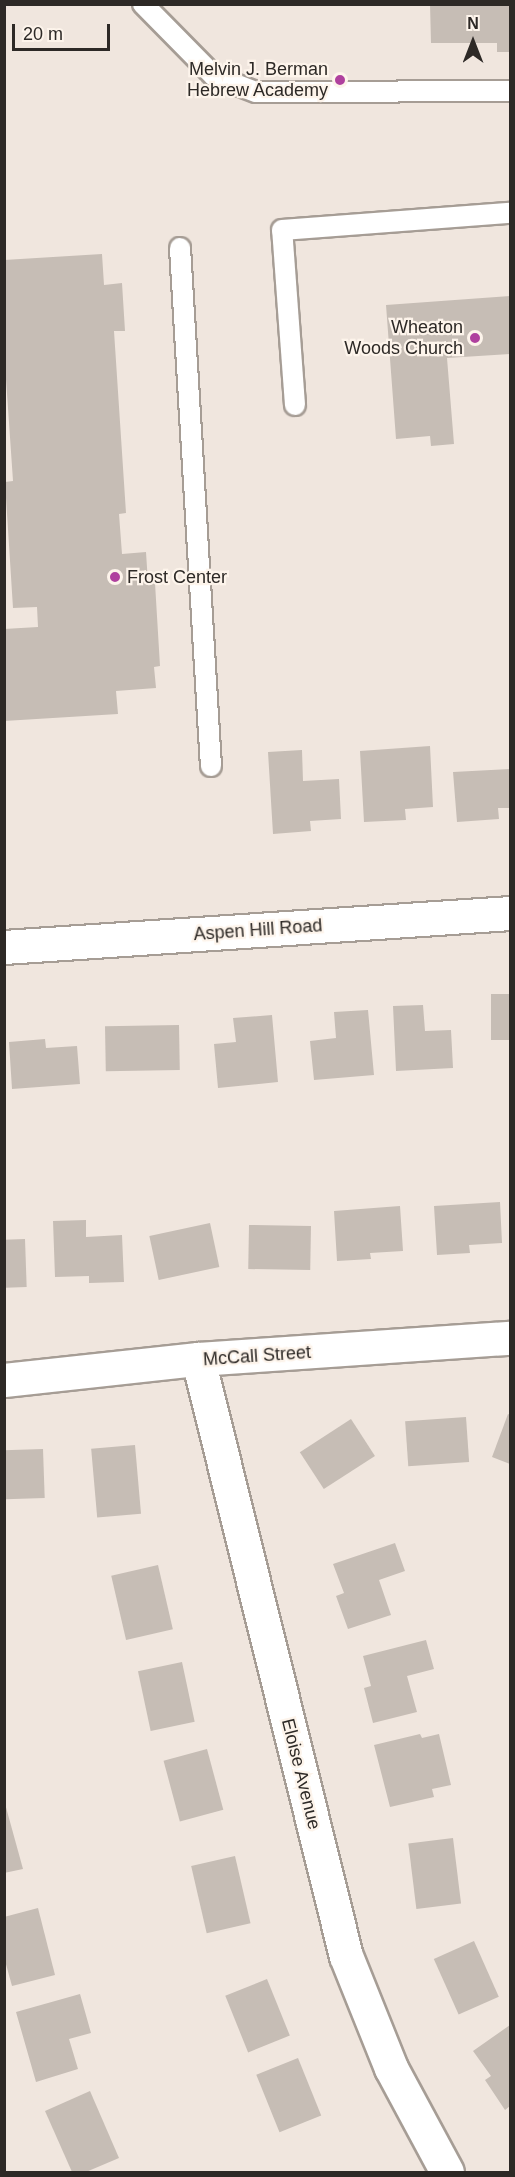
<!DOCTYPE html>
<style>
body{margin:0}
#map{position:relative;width:515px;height:2177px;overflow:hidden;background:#f0e6de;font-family:Arial,sans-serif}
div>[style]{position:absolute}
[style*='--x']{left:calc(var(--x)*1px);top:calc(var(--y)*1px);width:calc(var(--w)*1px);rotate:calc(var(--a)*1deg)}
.building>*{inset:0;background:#c6bdb5;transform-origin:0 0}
.roads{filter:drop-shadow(2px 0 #a69d95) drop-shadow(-2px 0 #a69d95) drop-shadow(0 2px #a69d95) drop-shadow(0 -2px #a69d95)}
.lane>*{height:20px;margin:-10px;padding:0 10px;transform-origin:10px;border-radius:10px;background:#fff}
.street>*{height:33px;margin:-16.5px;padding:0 16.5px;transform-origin:16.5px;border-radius:16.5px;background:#fff}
.secondary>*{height:33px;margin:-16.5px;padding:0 16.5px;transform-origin:16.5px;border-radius:16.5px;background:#fff}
.dots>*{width:16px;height:16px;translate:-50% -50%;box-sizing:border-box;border:3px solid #fdf4eb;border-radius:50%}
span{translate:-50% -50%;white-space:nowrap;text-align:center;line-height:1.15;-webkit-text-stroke:4.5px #fdf4eb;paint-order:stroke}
.poi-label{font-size:18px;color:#2d2926}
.right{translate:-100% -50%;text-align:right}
.left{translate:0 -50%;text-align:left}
.street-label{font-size:18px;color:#2d2926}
.frame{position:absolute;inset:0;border:6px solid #2d2926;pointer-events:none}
.north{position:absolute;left:443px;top:12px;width:60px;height:60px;-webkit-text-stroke:4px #fdf4eb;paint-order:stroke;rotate:0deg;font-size:16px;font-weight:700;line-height:24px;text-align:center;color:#2d2926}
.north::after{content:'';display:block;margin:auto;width:21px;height:27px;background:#2d2926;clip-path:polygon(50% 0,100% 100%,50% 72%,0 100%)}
.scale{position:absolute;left:12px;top:24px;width:98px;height:27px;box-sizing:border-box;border:3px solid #2d2926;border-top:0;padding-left:8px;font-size:18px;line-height:21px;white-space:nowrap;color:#2d2926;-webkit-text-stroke:4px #fdf4eb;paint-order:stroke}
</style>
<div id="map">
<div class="building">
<div style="clip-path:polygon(430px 4px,510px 4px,510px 52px,497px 52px,497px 43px,431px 43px)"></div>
<div style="clip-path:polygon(102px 254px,104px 285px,122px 283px,125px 331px,114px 331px,126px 513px,119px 514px,122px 554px,146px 552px,148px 583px,155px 583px,160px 666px,154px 667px,156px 688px,116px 691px,118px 714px,4px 721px,4px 629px,38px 627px,37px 607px,13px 608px,5px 482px,13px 481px,4px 350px,4px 260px)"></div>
<div style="clip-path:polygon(510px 296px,510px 354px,447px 358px,454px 444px,431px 446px,430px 436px,396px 439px,386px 305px)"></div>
<div style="clip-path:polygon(430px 746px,433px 807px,405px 809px,406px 820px,364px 822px,360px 751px)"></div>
<div style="clip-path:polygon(302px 750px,303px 781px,339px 779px,341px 819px,310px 821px,311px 831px,273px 834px,268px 752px)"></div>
<div style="clip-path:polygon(510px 769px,510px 808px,498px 808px,499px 819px,457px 822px,453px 772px)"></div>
<div style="left:510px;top:994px;width:46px;height:19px;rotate:90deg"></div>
<div style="clip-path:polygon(423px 1005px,425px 1031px,451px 1030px,453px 1068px,396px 1071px,393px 1006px)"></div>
<div style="clip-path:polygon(368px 1010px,374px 1075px,314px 1080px,310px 1041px,336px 1038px,334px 1012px)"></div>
<div style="clip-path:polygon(272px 1015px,278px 1082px,218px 1088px,214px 1044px,236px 1042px,233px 1018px)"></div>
<div style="left:179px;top:1025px;width:45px;height:74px;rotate:89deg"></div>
<div style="clip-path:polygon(45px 1039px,46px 1048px,77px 1046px,80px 1084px,12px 1089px,9px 1042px)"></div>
<div style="clip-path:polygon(500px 1202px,502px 1243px,469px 1245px,470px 1253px,437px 1255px,434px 1206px)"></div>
<div style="clip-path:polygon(400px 1206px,403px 1251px,370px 1253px,371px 1259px,337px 1261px,334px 1211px)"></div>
<div style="clip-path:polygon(86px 1220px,86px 1237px,122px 1235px,124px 1282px,89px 1283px,89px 1276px,55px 1277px,53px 1221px)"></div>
<div style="left:210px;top:1223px;width:45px;height:62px;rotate:78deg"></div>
<div style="left:249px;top:1225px;width:62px;height:44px;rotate:1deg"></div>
<div style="left:25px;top:1239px;width:48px;height:21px;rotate:88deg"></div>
<div style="clip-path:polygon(508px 1414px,510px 1415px,510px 1464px,492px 1457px)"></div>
<div style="left:466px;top:1417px;width:45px;height:61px;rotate:86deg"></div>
<div style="left:351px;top:1419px;width:44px;height:61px;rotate:57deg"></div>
<div style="left:135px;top:1445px;width:69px;height:44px;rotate:85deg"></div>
<div style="left:43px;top:1449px;width:49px;height:39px;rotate:88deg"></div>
<div style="clip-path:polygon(395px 1543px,405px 1571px,379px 1580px,391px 1615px,348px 1629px,336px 1596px,344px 1593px,333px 1564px)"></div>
<div style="left:158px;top:1565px;width:66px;height:48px;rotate:77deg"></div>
<div style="clip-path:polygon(426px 1640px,434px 1669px,407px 1676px,417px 1712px,373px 1723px,364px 1688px,371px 1686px,363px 1656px)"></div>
<div style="left:182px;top:1662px;width:61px;height:45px;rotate:78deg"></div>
<div style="clip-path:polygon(420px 1734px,422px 1738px,439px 1734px,451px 1785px,432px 1789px,434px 1797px,390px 1807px,374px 1745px)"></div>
<div style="left:207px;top:1749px;width:63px;height:45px;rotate:75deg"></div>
<div style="clip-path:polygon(4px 1800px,23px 1869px,4px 1873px)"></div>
<div style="left:453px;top:1838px;width:66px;height:45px;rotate:83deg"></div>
<div style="left:235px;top:1856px;width:69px;height:45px;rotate:77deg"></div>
<div style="clip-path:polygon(38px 1908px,55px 1975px,12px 1986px,4px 1957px,4px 1917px)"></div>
<div style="left:474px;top:1941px;width:61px;height:44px;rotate:66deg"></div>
<div style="left:267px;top:1979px;width:61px;height:45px;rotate:68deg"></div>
<div style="clip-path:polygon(80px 1994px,91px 2033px,69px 2039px,78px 2069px,36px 2082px,16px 2012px)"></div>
<div style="clip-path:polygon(510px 2025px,510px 2106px,505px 2110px,485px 2080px,491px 2076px,473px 2051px)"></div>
<div style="left:298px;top:2058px;width:62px;height:45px;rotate:68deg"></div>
<div style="clip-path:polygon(90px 2091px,119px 2158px,86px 2172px,72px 2172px,45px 2111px)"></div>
</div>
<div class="roads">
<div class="lane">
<div style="--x:143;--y:4;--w:101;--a:45.4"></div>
<div style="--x:214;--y:76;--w:45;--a:20.9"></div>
<div style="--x:256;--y:92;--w:254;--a:-0.2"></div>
<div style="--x:180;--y:248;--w:519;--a:86.58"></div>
<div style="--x:295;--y:405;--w:175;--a:-94.2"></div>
<div style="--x:282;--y:230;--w:229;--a:-4.3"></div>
</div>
<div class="street">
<div style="--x:198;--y:1359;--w:615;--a:76.08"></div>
<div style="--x:346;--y:1956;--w:121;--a:68.1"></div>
<div style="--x:391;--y:2068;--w:118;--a:61.7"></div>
<div style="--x:4;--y:1380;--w:195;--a:-6.2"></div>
<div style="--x:198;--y:1359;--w:313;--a:-3.9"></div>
</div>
<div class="secondary">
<div style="--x:4;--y:947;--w:507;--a:-3.84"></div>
</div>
</div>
<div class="dots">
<div style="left:340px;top:80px;background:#af409e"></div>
<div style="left:475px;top:338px;background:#af409e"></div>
<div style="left:115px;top:577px;background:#af409e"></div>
</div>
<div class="poi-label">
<span class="right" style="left:328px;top:80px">Melvin J. Berman<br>Hebrew Academy</span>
<span class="right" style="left:463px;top:338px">Wheaton<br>Woods Church</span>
<span class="left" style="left:127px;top:577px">Frost Center</span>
</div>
<div class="street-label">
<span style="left:258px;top:930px;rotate:-4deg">Aspen Hill Road</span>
<span style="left:257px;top:1356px;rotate:-4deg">McCall Street</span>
<span style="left:301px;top:1774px;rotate:76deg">Eloise Avenue</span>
</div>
<div class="frame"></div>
<div class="north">N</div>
<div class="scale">20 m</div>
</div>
